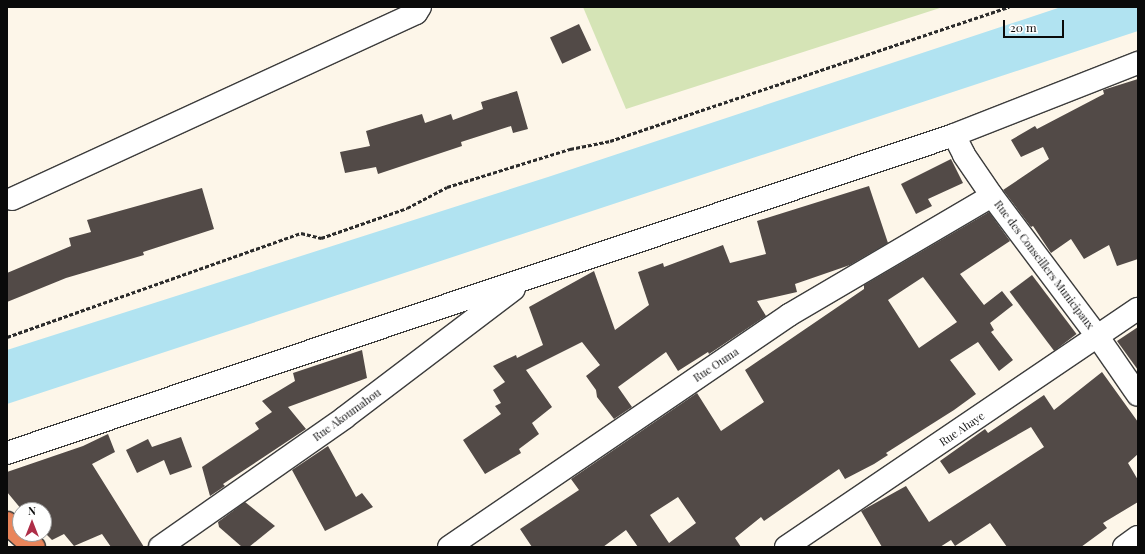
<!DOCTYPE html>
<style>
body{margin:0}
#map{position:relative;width:1145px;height:554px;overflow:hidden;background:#fdf6e9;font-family:"Playfair Display",serif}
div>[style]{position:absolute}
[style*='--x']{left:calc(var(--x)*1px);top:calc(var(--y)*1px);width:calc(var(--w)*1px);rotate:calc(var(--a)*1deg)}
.green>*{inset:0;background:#d5e4b6}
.water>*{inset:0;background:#b1e3f1}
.building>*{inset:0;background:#524a47;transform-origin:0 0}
.path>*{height:2.5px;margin-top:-1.25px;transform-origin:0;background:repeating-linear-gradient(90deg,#2c2c2c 0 4px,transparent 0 6px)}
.roads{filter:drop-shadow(1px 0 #3d3d3d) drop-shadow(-1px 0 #3d3d3d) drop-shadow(0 1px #3d3d3d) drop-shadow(0 -1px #3d3d3d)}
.minor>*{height:22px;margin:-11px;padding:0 11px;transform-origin:11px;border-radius:11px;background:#fff}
.highway>*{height:22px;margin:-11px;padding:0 11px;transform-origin:11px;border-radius:11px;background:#e9855b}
span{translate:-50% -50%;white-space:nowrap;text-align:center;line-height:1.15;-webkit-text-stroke:4px #fff;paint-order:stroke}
.street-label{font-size:11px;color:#0a0a0a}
.frame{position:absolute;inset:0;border:8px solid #0a0a0a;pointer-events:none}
.north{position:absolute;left:12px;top:502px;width:40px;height:40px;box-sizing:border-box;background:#fff;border:1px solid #9d9d9d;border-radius:50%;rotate:0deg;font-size:11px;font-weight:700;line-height:16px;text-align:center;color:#0a0a0a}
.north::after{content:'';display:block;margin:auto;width:14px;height:18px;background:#ae2e48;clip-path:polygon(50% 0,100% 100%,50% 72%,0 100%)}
.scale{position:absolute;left:1003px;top:20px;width:61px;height:18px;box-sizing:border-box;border:2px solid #0a0a0a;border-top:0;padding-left:5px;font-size:12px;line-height:14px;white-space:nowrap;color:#0a0a0a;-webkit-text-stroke:3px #fff;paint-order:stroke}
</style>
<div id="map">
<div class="green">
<div style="clip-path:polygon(583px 7px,943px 7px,626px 109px)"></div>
</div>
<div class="water">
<div style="clip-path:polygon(1061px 7px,1138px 7px,1138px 31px,7px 404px,7px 350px,548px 177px)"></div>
</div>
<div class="building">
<div style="left:579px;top:24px;width:29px;height:32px;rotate:65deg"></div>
<div style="clip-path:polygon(1138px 79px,1138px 259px,1117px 266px,1109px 245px,1084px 259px,1071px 239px,1051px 253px,1033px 226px,1031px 227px,1003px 190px,1049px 159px,1043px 147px,1021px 157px,1011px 140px,1035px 126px,1037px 129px,1104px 94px,1103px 90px)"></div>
<div style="clip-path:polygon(517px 91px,528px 129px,513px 133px,511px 126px,461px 142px,462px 146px,378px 174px,376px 167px,345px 173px,340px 152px,370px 146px,366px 131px,422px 114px,425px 123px,451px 114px,453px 120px,483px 109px,481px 102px)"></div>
<div style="clip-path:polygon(951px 159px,963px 183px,928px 199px,932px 206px,916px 214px,901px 184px)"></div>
<div style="clip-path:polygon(869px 186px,888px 243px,850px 265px,795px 284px,797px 292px,757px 301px,766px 316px,709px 354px,708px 352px,678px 371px,666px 352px,618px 387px,632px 407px,614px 419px,597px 397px,596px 390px,586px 376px,600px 365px,582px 342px,526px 370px,552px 407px,532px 423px,539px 434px,519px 449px,521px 453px,485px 474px,463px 440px,501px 414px,495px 406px,501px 403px,493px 390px,505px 382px,493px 366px,516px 355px,517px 358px,543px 345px,529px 307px,594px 271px,615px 330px,649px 305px,638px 272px,663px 263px,664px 267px,723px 245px,730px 263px,766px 254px,757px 221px)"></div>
<div style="clip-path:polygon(202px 188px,214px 229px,143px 252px,144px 255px,66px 278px,7px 302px,7px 273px,71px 246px,69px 238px,91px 232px,87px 220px)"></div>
<div style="clip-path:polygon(evenodd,989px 212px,1010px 241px,960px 274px,984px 305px,1002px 291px,1013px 305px,990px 323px,994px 330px,991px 332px,1013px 360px,999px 371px,978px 342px,950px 360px,976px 394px,954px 410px,886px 453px,888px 455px,874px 464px,845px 479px,839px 469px,764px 521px,761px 517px,735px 538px,741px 547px,638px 547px,626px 530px,603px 547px,532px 547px,520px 529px,579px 490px,571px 479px,697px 393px,721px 431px,764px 402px,745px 370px,864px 289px,864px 285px,989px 212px,923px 277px,957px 322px,919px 348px,888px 300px,923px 277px,989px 212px,678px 497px,696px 523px,669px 543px,650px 515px,678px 497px)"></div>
<div style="left:1032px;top:275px;width:74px;height:28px;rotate:53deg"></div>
<div style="clip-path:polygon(1138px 327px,1138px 370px,1117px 341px)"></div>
<div style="clip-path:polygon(362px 350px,367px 378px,288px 407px,306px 429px,223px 484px,225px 486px,210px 496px,202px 467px,259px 429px,255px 423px,272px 412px,262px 401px,295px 381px,293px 373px)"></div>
<div style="clip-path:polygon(1102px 372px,1138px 422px,1138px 454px,1128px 463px,1138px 480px,1138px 502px,1103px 523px,1107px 528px,1081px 547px,1007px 547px,990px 523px,955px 546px,951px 540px,940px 547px,882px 547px,861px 511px,906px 486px,929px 522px,1044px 447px,1031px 427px,949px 474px,940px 461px,985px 429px,988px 433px,1044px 395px,1054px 410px)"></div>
<div style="clip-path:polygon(108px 434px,115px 452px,92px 464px,144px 547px,111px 547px,102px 534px,74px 546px,64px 534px,52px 540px,44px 532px,44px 510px,22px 510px,7px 492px,7px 472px,83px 446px)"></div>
<div style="clip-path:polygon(181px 437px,192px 467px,170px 475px,164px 460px,137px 473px,126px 450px,148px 439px,152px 447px)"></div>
<div style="clip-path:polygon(328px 446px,356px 497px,362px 493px,373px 507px,325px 531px,292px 470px)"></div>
<div style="clip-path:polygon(245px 502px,275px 526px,249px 547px,242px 547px,219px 527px,218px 522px)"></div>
</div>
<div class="path">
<div style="--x:7;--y:337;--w:312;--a:-19.5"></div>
<div style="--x:301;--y:233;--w:21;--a:14"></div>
<div style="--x:321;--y:238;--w:91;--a:-19.2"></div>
<div style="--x:407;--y:208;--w:45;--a:-27.7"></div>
<div style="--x:447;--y:187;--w:129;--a:-17.2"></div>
<div style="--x:570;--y:149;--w:41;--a:-11.3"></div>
<div style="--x:610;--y:141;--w:421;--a:-18.6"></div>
</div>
<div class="roads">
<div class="minor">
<div style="--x:954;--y:135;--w:22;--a:63"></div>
<div style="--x:964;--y:155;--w:50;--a:55.7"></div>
<div style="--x:992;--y:196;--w:176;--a:53.1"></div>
<div style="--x:1098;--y:337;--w:70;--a:55.4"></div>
<div style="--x:12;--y:199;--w:445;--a:-24.7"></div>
<div style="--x:416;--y:13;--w:7;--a:-56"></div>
<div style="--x:7;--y:453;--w:999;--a:-18.56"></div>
<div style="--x:954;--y:135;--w:198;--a:-21.4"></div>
<div style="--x:160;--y:547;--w:225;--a:-35"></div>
<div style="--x:344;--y:418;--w:213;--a:-37.2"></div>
<div style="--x:449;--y:547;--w:412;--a:-34.3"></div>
<div style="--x:789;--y:315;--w:235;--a:-30.4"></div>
<div style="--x:786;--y:547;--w:425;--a:-34.1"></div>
<div style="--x:1124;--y:547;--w:17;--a:-36"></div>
</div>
<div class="highway">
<div style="--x:7;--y:523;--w:36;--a:42"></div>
</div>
</div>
<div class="street-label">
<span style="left:1044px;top:265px;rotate:53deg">Rue des Conseillers Municipaux</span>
<span style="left:716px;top:365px;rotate:-34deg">Rue Ouma</span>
<span style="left:347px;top:415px;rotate:-36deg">Rue Akoumahou</span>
<span style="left:962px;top:429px;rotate:-34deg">Rue Ahaye</span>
</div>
<div class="frame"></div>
<div class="north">N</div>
<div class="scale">20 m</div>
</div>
